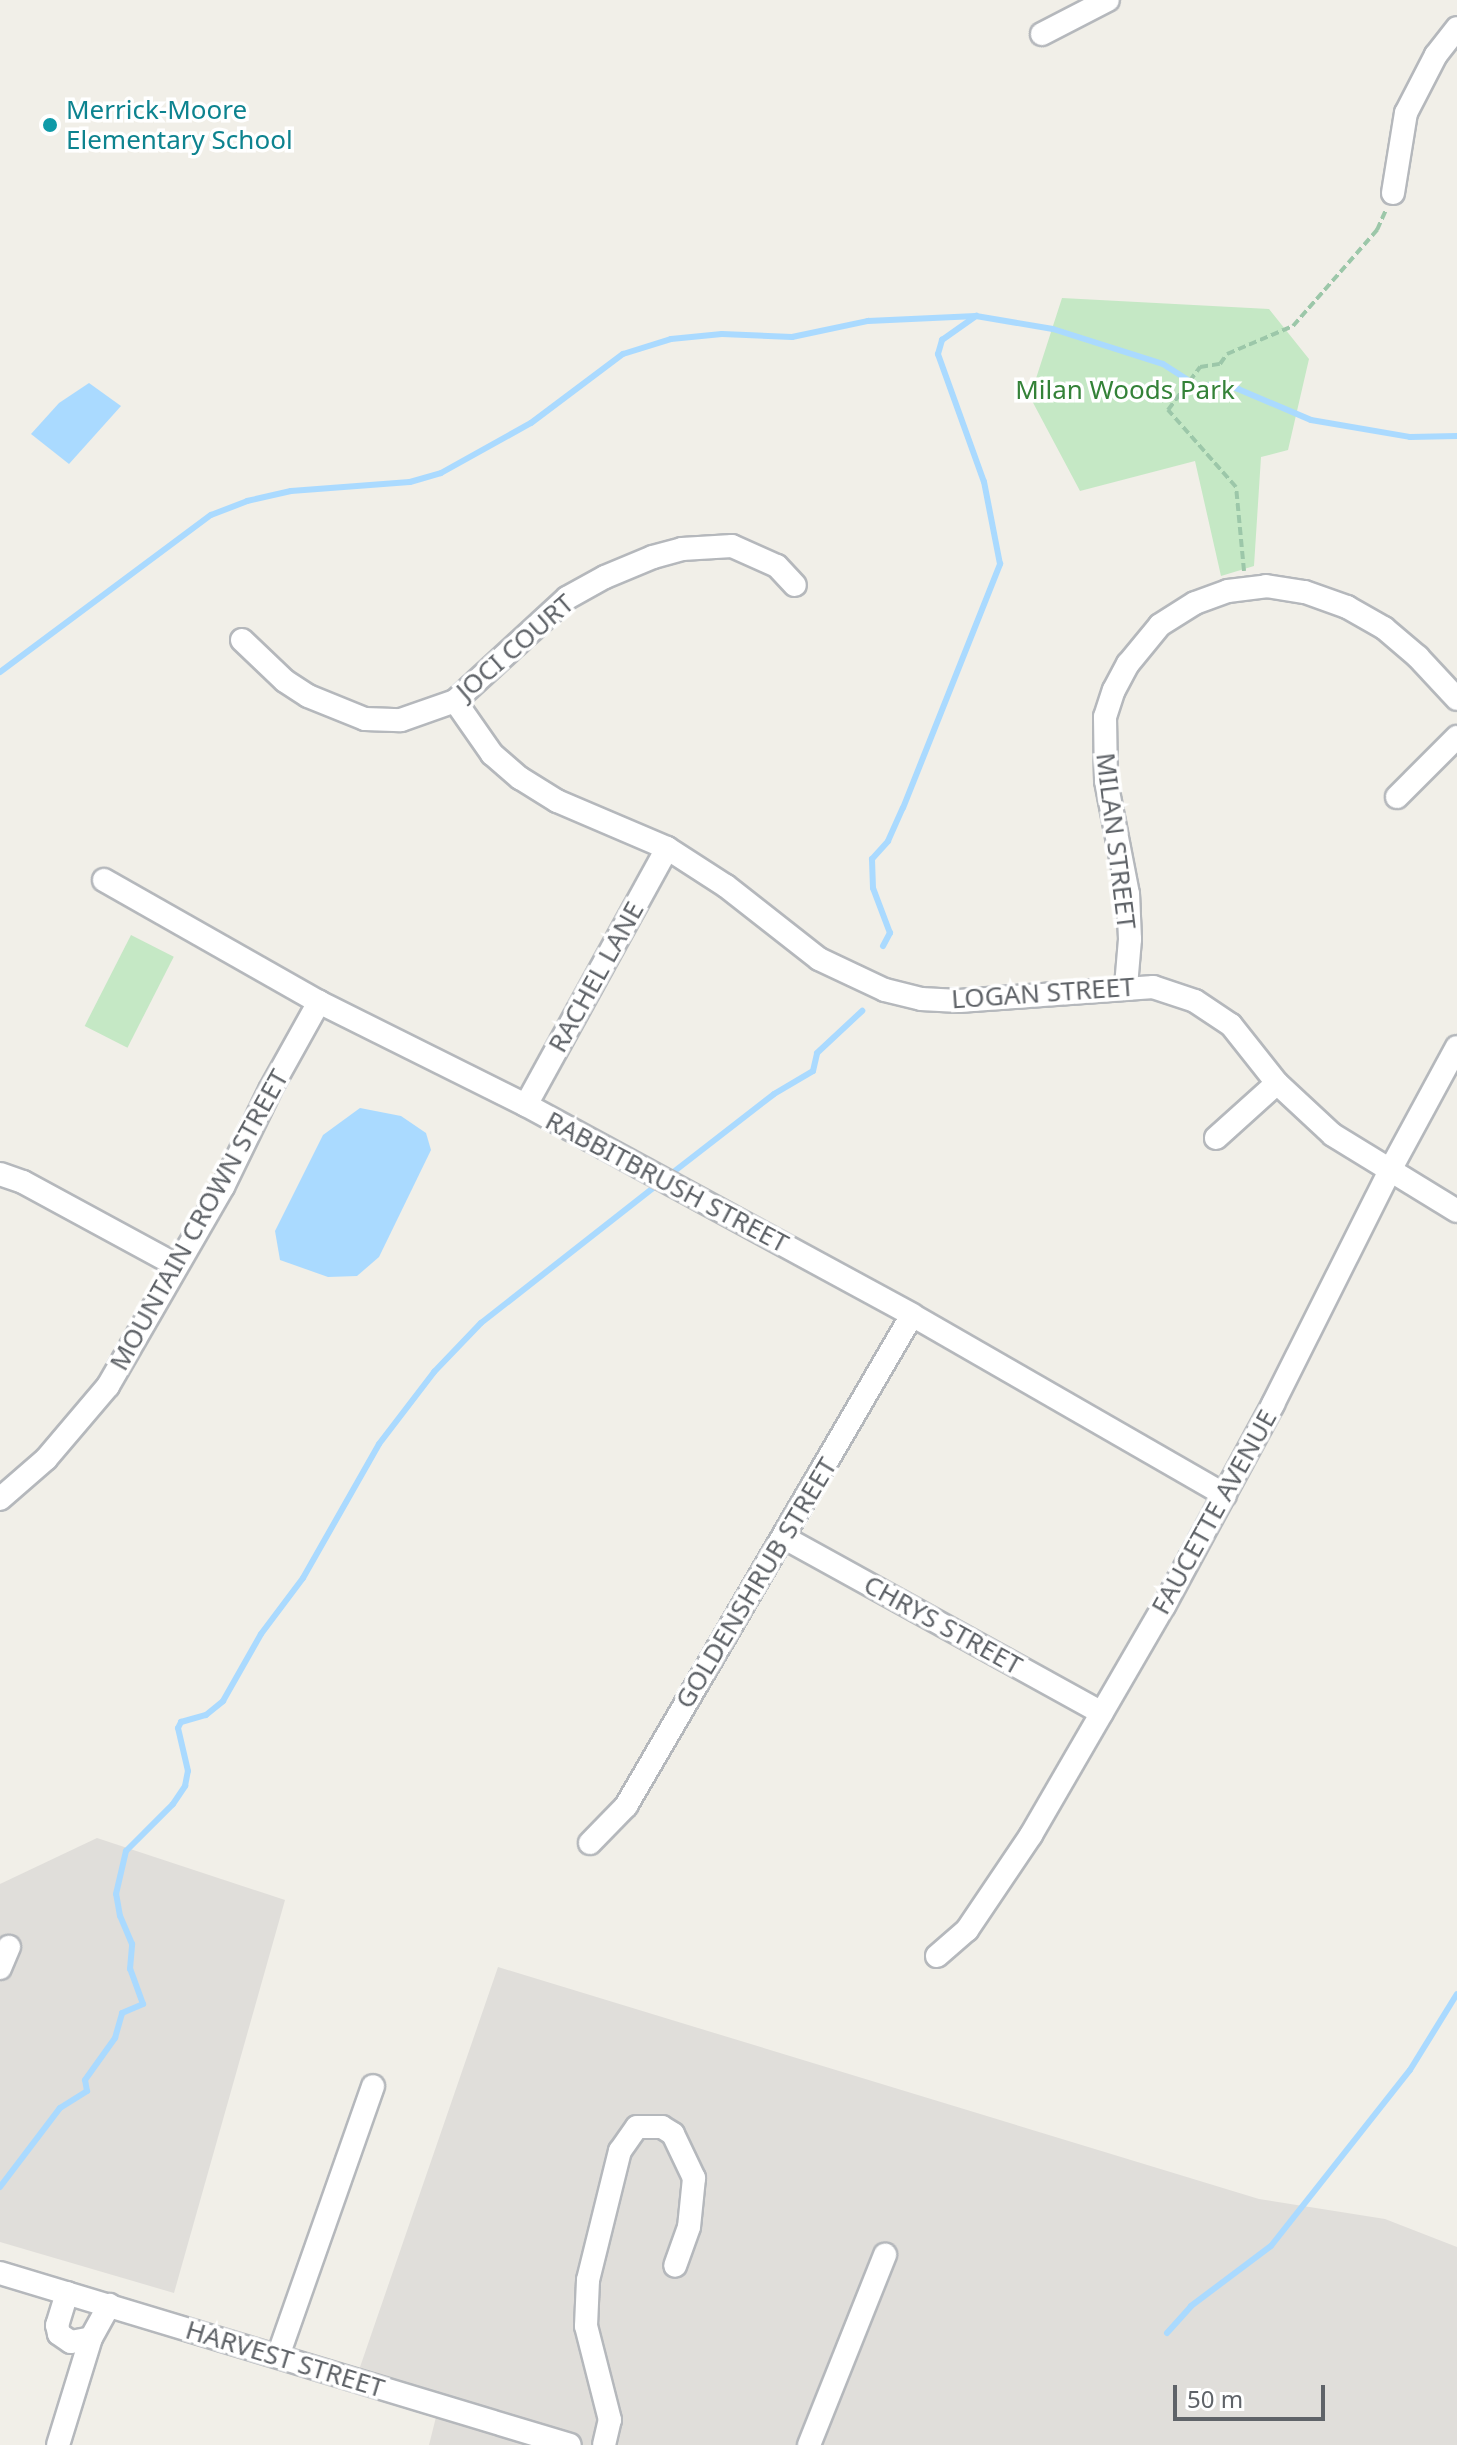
<!DOCTYPE html>
<style>
body{margin:0}
#map{position:relative;width:1457px;height:2445px;overflow:hidden;background:#f1efe8;font-family:"Noto Sans",sans-serif}
div>[style]{position:absolute}
[style*='--x']{left:calc(var(--x)*1px);top:calc(var(--y)*1px);width:calc(var(--w)*1px);rotate:calc(var(--a)*1deg)}
.industrial>*{inset:0;background:#e0deda}
.green>*{inset:0;background:#c5e8c5;transform-origin:0 0}
.water>*{inset:0;background:#aadaff}
.stream>*{height:6px;margin:-3px;padding:0 3px;transform-origin:3px;border-radius:3px;background:#aadaff}
.path>*{height:4px;margin-top:-2px;transform-origin:0;background:repeating-linear-gradient(90deg,#9cc7a9 0 8px,transparent 0 12px)}
.roads{filter:drop-shadow(2px 0 #b5b8bc) drop-shadow(-2px 0 #b5b8bc) drop-shadow(0 2px #b5b8bc) drop-shadow(0 -2px #b5b8bc)}
.minor>*{height:22px;margin:-11px;padding:0 11px;transform-origin:11px;border-radius:11px;background:#fff}
.dots>*{width:22px;height:22px;translate:-50% -50%;box-sizing:border-box;border:4px solid #fff;border-radius:50%}
span{translate:-50% -50%;white-space:nowrap;text-align:center;line-height:1.15;-webkit-text-stroke:7px #fff;paint-order:stroke}
.culture-label{font-size:26px;color:#0d838f}
.left{translate:0 -50%;text-align:left}
.park-label{font-size:26px;color:#348238}
.street-label{font-size:26px;color:#5f6368}
.scale{position:absolute;left:1173px;top:2385px;width:152px;height:36px;box-sizing:border-box;border:4px solid #5f6368;border-top:0;padding-left:10px;font-size:24px;line-height:28px;white-space:nowrap;color:#5f6368;-webkit-text-stroke:6px #fff;paint-order:stroke}
</style>
<div id="map">
<div class="industrial">
<div style="clip-path:polygon(97px 1838px,285px 1900px,174px 2293px,0 2242px,0 1884px)"></div>
<div style="clip-path:polygon(498px 1967px,1259px 2199px,1385px 2219px,1457px 2247px,1457px 2445px,429px 2445px,442px 2393px,359px 2370px)"></div>
</div>
<div class="green">
<div style="clip-path:polygon(1062px 298px,1269px 309px,1309px 359px,1288px 450px,1261px 457px,1254px 566px,1221px 576px,1195px 461px,1080px 491px,1030px 397px)"></div>
<div style="left:131px;top:935px;width:48px;height:102px;rotate:27deg"></div>
</div>
<div class="water">
<div style="clip-path:polygon(89px 383px,121px 406px,69px 464px,31px 434px,59px 403px)"></div>
<div style="clip-path:polygon(360px 1108px,401px 1116px,426px 1133px,431px 1150px,379px 1257px,357px 1276px,328px 1277px,280px 1260px,275px 1231px,323px 1135px)"></div>
</div>
<div class="stream">
<div style="--x:0;--y:672;--w:263;--a:-36.7"></div>
<div style="--x:211;--y:515;--w:39;--a:-21"></div>
<div style="--x:247;--y:501;--w:45;--a:-12.8"></div>
<div style="--x:291;--y:491;--w:119;--a:-4.3"></div>
<div style="--x:410;--y:482;--w:32;--a:-16"></div>
<div style="--x:441;--y:473;--w:103;--a:-29.1"></div>
<div style="--x:531;--y:423;--w:115;--a:-36.9"></div>
<div style="--x:623;--y:354;--w:50;--a:-17.4"></div>
<div style="--x:671;--y:339;--w:51;--a:-5.6"></div>
<div style="--x:722;--y:334;--w:70;--a:2.5"></div>
<div style="--x:792;--y:337;--w:78;--a:-11.9"></div>
<div style="--x:868;--y:321;--w:108;--a:-2.7"></div>
<div style="--x:976;--y:316;--w:78;--a:9.6"></div>
<div style="--x:1053;--y:329;--w:115;--a:17.7"></div>
<div style="--x:1163;--y:364;--w:43;--a:32.6"></div>
<div style="--x:1199;--y:387;--w:18;--a:-9"></div>
<div style="--x:1217;--y:384;--w:22;--a:13"></div>
<div style="--x:1238;--y:389;--w:79;--a:23"></div>
<div style="--x:1311;--y:420;--w:100;--a:9.7"></div>
<div style="--x:1410;--y:437;--w:47;--a:-1.2"></div>
<div style="--x:883;--y:946;--w:15;--a:-62"></div>
<div style="--x:890;--y:933;--w:48;--a:-110.7"></div>
<div style="--x:873;--y:888;--w:29;--a:-92"></div>
<div style="--x:872;--y:859;--w:24;--a:-48"></div>
<div style="--x:888;--y:841;--w:36;--a:-66"></div>
<div style="--x:903;--y:808;--w:263;--a:-68.3"></div>
<div style="--x:1000;--y:564;--w:84;--a:-101"></div>
<div style="--x:984;--y:482;--w:136;--a:-109.8"></div>
<div style="--x:938;--y:354;--w:15;--a:-74"></div>
<div style="--x:942;--y:340;--w:42;--a:-35.2"></div>
<div style="--x:667;--y:1177;--w:135;--a:-37.8"></div>
<div style="--x:774;--y:1094;--w:45;--a:-30.5"></div>
<div style="--x:813;--y:1071;--w:18;--a:-77"></div>
<div style="--x:817;--y:1053;--w:62;--a:-43"></div>
<div style="--x:0;--y:2187;--w:99;--a:-52.8"></div>
<div style="--x:60;--y:2108;--w:32;--a:-32"></div>
<div style="--x:87;--y:2091;--w:11;--a:-100"></div>
<div style="--x:85;--y:2080;--w:52;--a:-54.5"></div>
<div style="--x:115;--y:2038;--w:26;--a:-74"></div>
<div style="--x:122;--y:2013;--w:23;--a:-23"></div>
<div style="--x:143;--y:2004;--w:37;--a:-110"></div>
<div style="--x:130;--y:1969;--w:25;--a:-85"></div>
<div style="--x:132;--y:1944;--w:30;--a:-113"></div>
<div style="--x:120;--y:1916;--w:22;--a:-100"></div>
<div style="--x:116;--y:1894;--w:44;--a:-76.9"></div>
<div style="--x:126;--y:1851;--w:66;--a:-45"></div>
<div style="--x:173;--y:1804;--w:22;--a:-56"></div>
<div style="--x:185;--y:1786;--w:15;--a:-79"></div>
<div style="--x:188;--y:1771;--w:44;--a:-103.1"></div>
<div style="--x:178;--y:1728;--w:7;--a:-63"></div>
<div style="--x:181;--y:1722;--w:26;--a:-16"></div>
<div style="--x:206;--y:1715;--w:22;--a:-39"></div>
<div style="--x:223;--y:1701;--w:77;--a:-60.4"></div>
<div style="--x:261;--y:1634;--w:70;--a:-53.1"></div>
<div style="--x:303;--y:1578;--w:154;--a:-60.4"></div>
<div style="--x:379;--y:1444;--w:91;--a:-52.6"></div>
<div style="--x:434;--y:1372;--w:68;--a:-46.2"></div>
<div style="--x:481;--y:1323;--w:225;--a:-38.1"></div>
<div style="--x:1167;--y:2333;--w:36;--a:-48"></div>
<div style="--x:1191;--y:2306;--w:100;--a:-36.9"></div>
<div style="--x:1271;--y:2246;--w:224;--a:-51.7"></div>
<div style="--x:1410;--y:2070;--w:89;--a:-58.3"></div>
</div>
<div class="path">
<div style="--x:1244;--y:571;--w:84;--a:-95.4"></div>
<div style="--x:1236;--y:487;--w:103;--a:-131.4"></div>
<div style="--x:1168;--y:410;--w:54;--a:-53.3"></div>
<div style="--x:1200;--y:367;--w:20;--a:-9"></div>
<div style="--x:1220;--y:364;--w:12;--a:-55"></div>
<div style="--x:1227;--y:354;--w:72;--a:-23"></div>
<div style="--x:1293;--y:326;--w:128;--a:-48.8"></div>
<div style="--x:1377;--y:230;--w:22;--a:-66"></div>
</div>
<div class="roads">
<div class="minor">
<div style="--x:1042;--y:34;--w:74;--a:-27.3"></div>
<div style="--x:1393;--y:193;--w:81;--a:-80.8"></div>
<div style="--x:1406;--y:113;--w:65;--a:-62.7"></div>
<div style="--x:1436;--y:55;--w:34;--a:-52"></div>
<div style="--x:242;--y:640;--w:59;--a:43.6"></div>
<div style="--x:285;--y:681;--w:27;--a:33"></div>
<div style="--x:308;--y:696;--w:61;--a:22"></div>
<div style="--x:365;--y:719;--w:36;--a:2"></div>
<div style="--x:401;--y:720;--w:57;--a:-19.4"></div>
<div style="--x:455;--y:701;--w:152;--a:-42.6"></div>
<div style="--x:567;--y:598;--w:43;--a:-28.9"></div>
<div style="--x:605;--y:577;--w:52;--a:-22.6"></div>
<div style="--x:653;--y:557;--w:30;--a:-15"></div>
<div style="--x:682;--y:549;--w:50;--a:-3.4"></div>
<div style="--x:732;--y:546;--w:49;--a:24"></div>
<div style="--x:777;--y:566;--w:26;--a:47"></div>
<div style="--x:455;--y:701;--w:65;--a:55.1"></div>
<div style="--x:492;--y:754;--w:37;--a:41"></div>
<div style="--x:520;--y:778;--w:44;--a:31.9"></div>
<div style="--x:557;--y:801;--w:120;--a:23.1"></div>
<div style="--x:667;--y:848;--w:70;--a:32.8"></div>
<div style="--x:726;--y:886;--w:118;--a:38.1"></div>
<div style="--x:819;--y:959;--w:73;--a:25.2"></div>
<div style="--x:885;--y:990;--w:37;--a:14"></div>
<div style="--x:921;--y:999;--w:38;--a:3"></div>
<div style="--x:959;--y:1001;--w:195;--a:-4.1"></div>
<div style="--x:1153;--y:987;--w:44;--a:18.4"></div>
<div style="--x:1195;--y:1001;--w:43;--a:33.7"></div>
<div style="--x:1231;--y:1025;--w:74;--a:51.6"></div>
<div style="--x:1277;--y:1083;--w:76;--a:42.9"></div>
<div style="--x:1333;--y:1135;--w:145;--a:31.5"></div>
<div style="--x:1397;--y:797;--w:85;--a:-45"></div>
<div style="--x:104;--y:880;--w:247;--a:29.6"></div>
<div style="--x:319;--y:1002;--w:231;--a:26.5"></div>
<div style="--x:526;--y:1105;--w:439;--a:28.5"></div>
<div style="--x:912;--y:1315;--w:361;--a:29.9"></div>
<div style="--x:1126;--y:986;--w:47;--a:-85.1"></div>
<div style="--x:1130;--y:939;--w:45;--a:-92.5"></div>
<div style="--x:1128;--y:894;--w:115;--a:-101"></div>
<div style="--x:1106;--y:781;--w:64;--a:-90.9"></div>
<div style="--x:1105;--y:717;--w:28;--a:-72"></div>
<div style="--x:1114;--y:690;--w:30;--a:-62"></div>
<div style="--x:1128;--y:664;--w:50;--a:-50.6"></div>
<div style="--x:1160;--y:625;--w:41;--a:-32.2"></div>
<div style="--x:1195;--y:603;--w:35;--a:-20"></div>
<div style="--x:1228;--y:591;--w:38;--a:-7"></div>
<div style="--x:1266;--y:586;--w:39;--a:9"></div>
<div style="--x:1305;--y:592;--w:45;--a:19.7"></div>
<div style="--x:1347;--y:607;--w:43;--a:29.6"></div>
<div style="--x:1384;--y:628;--w:45;--a:40.5"></div>
<div style="--x:1418;--y:657;--w:57;--a:47.1"></div>
<div style="--x:526;--y:1105;--w:293;--a:-61.2"></div>
<div style="--x:1216;--y:1138;--w:82;--a:-42"></div>
<div style="--x:0;--y:1174;--w:24;--a:19"></div>
<div style="--x:23;--y:1182;--w:174;--a:28.5"></div>
<div style="--x:0;--y:1499;--w:61;--a:-41"></div>
<div style="--x:46;--y:1459;--w:96;--a:-49.7"></div>
<div style="--x:108;--y:1386;--w:230;--a:-60"></div>
<div style="--x:223;--y:1187;--w:108;--a:-64.1"></div>
<div style="--x:270;--y:1090;--w:101;--a:-60.9"></div>
<div style="--x:783;--y:1537;--w:364;--a:28.9"></div>
<div style="--x:590;--y:1843;--w:52;--a:-45.8"></div>
<div style="--x:626;--y:1806;--w:568;--a:-59.78"></div>
<div style="--x:937;--y:1956;--w:40;--a:-41"></div>
<div style="--x:967;--y:1930;--w:115;--a:-56"></div>
<div style="--x:1031;--y:1835;--w:265;--a:-59.9"></div>
<div style="--x:1164;--y:1606;--w:230;--a:-61.6"></div>
<div style="--x:1273;--y:1404;--w:259;--a:-63.4"></div>
<div style="--x:1389;--y:1172;--w:142;--a:-61.5"></div>
<div style="--x:0;--y:1968;--w:23;--a:-67"></div>
<div style="--x:0;--y:2273;--w:595;--a:16.79"></div>
<div style="--x:67;--y:2293;--w:34;--a:107"></div>
<div style="--x:57;--y:2325;--w:9;--a:77"></div>
<div style="--x:59;--y:2334;--w:14;--a:34"></div>
<div style="--x:71;--y:2342;--w:20;--a:-11"></div>
<div style="--x:91;--y:2338;--w:38;--a:-61"></div>
<div style="--x:278;--y:2356;--w:286;--a:-70.6"></div>
<div style="--x:58;--y:2445;--w:112;--a:-72.9"></div>
<div style="--x:604;--y:2445;--w:26;--a:-77"></div>
<div style="--x:610;--y:2420;--w:97;--a:-104.3"></div>
<div style="--x:586;--y:2326;--w:46;--a:-87.5"></div>
<div style="--x:588;--y:2280;--w:133;--a:-76.1"></div>
<div style="--x:620;--y:2151;--w:29;--a:-55"></div>
<div style="--x:637;--y:2127;--w:25;--a:0"></div>
<div style="--x:662;--y:2127;--w:13;--a:32"></div>
<div style="--x:673;--y:2134;--w:49;--a:64.5"></div>
<div style="--x:694;--y:2178;--w:49;--a:95.8"></div>
<div style="--x:689;--y:2227;--w:41;--a:109.7"></div>
<div style="--x:809;--y:2445;--w:205;--a:-68.2"></div>
</div>
</div>
<div class="dots">
<div style="left:50px;top:125px;background:#0f9aa8"></div>
</div>
<div class="culture-label">
<span class="left" style="left:66px;top:125px">Merrick-Moore<br>Elementary School</span>
</div>
<div class="park-label">
<span style="left:1125px;top:390px">Milan Woods Park</span>
</div>
<div class="street-label">
<span style="left:515px;top:647px;rotate:-41deg">JOCI COURT</span>
<span style="left:1116px;top:841px;rotate:83deg">MILAN STREET</span>
<span style="left:596px;top:977px;rotate:-61deg">RACHEL LANE</span>
<span style="left:1043px;top:993px;rotate:-4deg">LOGAN STREET</span>
<span style="left:667px;top:1182px;rotate:28deg">RABBITBRUSH STREET</span>
<span style="left:199px;top:1220px;rotate:-61deg">MOUNTAIN CROWN STREET</span>
<span style="left:1214px;top:1512px;rotate:-61deg">FAUCETTE AVENUE</span>
<span style="left:756px;top:1583px;rotate:-59deg">GOLDENSHRUB STREET</span>
<span style="left:943px;top:1625px;rotate:29deg">CHRYS STREET</span>
<span style="left:285px;top:2359px;rotate:17deg">HARVEST STREET</span>
</div>
<div class="scale">50 m</div>
</div>
